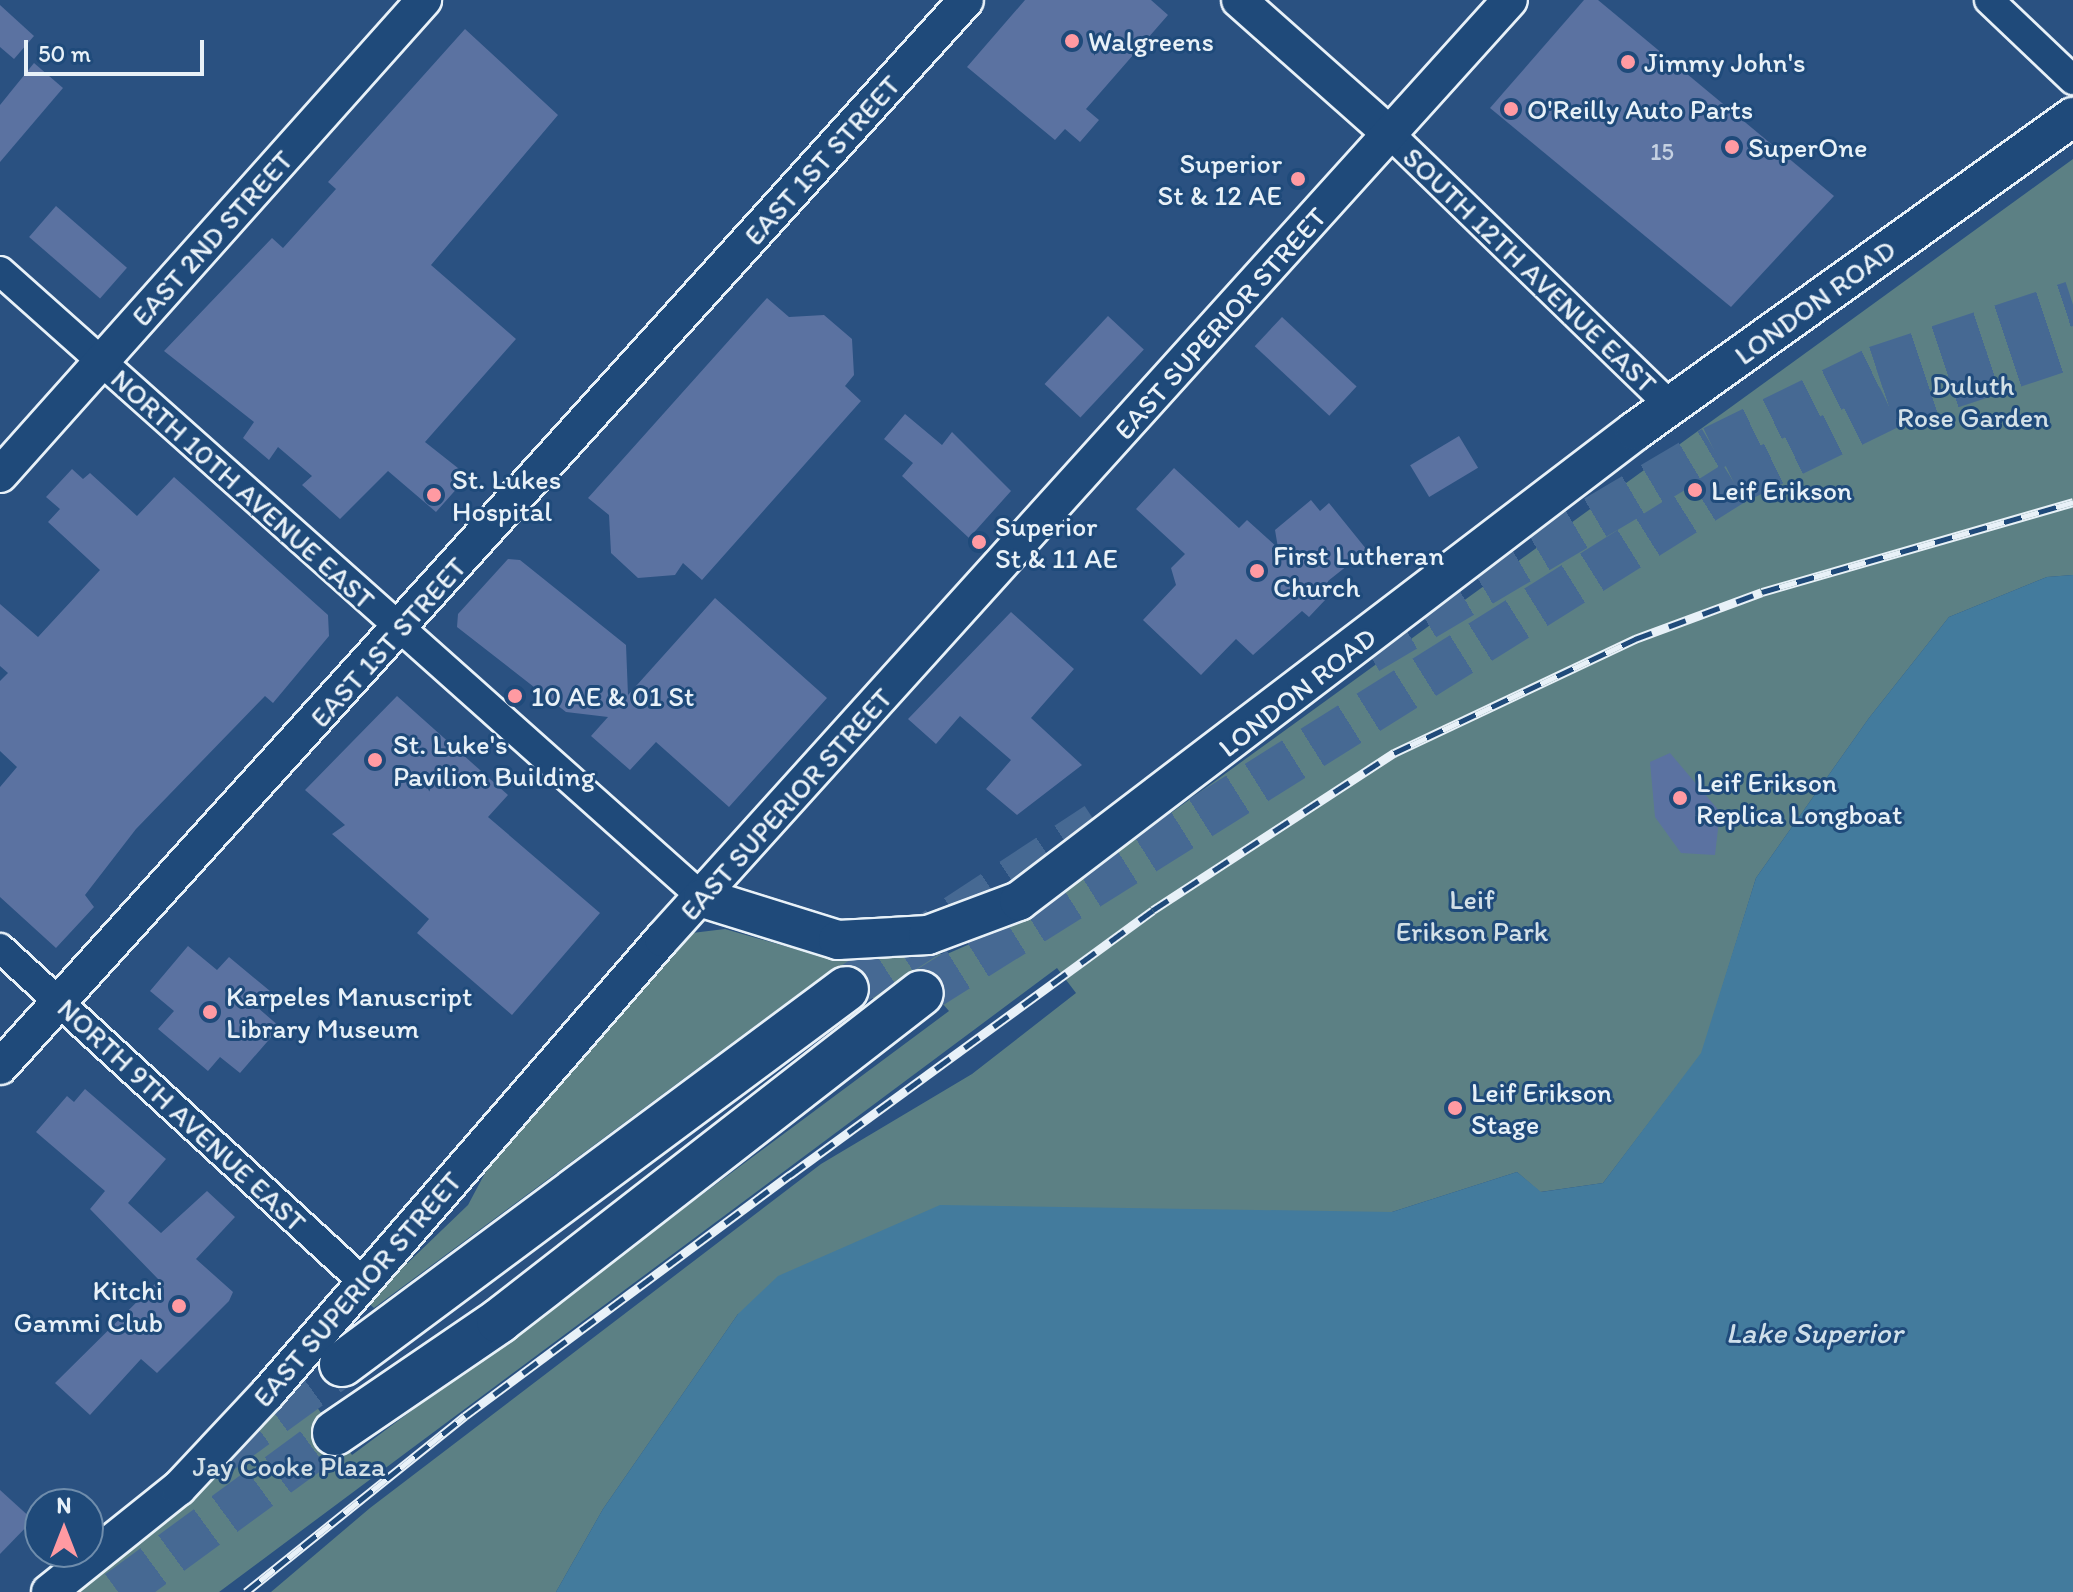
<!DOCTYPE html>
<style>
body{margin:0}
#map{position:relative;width:2073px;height:1592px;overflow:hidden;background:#2a5181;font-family:Itim,sans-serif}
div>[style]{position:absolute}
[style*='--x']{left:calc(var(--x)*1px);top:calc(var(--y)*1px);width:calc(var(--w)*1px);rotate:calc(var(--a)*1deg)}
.green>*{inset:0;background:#5c8084}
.water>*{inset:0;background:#437b9d}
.building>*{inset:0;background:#5b72a1;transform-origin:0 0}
.motorway-tunnel>*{height:44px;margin-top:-22px;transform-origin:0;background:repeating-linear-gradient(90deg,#466993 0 44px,transparent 0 66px)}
.roads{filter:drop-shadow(2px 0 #e8f1f8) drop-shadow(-2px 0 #e8f1f8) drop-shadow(0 2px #e8f1f8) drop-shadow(0 -2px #e8f1f8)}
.minor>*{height:28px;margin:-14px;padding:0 14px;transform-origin:14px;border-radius:14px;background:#1f4a7a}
.tertiary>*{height:34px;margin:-17px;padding:0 17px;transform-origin:17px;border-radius:17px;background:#1f4a7a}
.secondary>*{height:38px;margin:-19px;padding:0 19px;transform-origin:19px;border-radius:19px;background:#1f4a7a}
.motorway>*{height:44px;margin:-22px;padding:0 22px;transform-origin:22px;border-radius:22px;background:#1f4a7a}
.rail>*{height:9px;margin-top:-4.5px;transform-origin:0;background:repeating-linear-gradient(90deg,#1f4a7a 0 18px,#e8f1f8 0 36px);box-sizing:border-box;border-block:2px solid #e8f1f8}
.dots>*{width:22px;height:22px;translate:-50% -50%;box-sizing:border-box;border:4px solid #1f4a7a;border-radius:50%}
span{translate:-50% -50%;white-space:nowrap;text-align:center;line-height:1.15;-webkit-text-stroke:6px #1f4a7a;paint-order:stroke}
.number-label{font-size:24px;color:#c5d1e2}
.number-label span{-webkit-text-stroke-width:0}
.poi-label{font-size:28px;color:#e8f1f8}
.left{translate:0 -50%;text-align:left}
.right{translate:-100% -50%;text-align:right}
.street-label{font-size:28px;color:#e8f1f8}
.park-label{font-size:28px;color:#d3e0e7}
.water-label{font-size:30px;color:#cfdfea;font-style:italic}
.north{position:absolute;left:24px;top:1488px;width:80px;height:80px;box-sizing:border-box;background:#1f4a7a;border:2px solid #6f8dac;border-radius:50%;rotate:0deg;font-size:22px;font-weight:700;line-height:32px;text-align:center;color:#e8f1f8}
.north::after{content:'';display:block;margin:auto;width:28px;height:36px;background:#ff9aa2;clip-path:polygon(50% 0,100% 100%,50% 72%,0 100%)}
.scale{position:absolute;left:24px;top:40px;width:180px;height:36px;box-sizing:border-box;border:4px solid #e8f1f8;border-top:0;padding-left:10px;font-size:24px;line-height:28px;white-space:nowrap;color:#e8f1f8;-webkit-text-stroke:6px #1f4a7a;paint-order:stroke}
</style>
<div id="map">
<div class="green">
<div style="clip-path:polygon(2073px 159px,2073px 575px,2047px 577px,1949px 617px,1869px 718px,1756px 878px,1702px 1053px,1603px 1183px,1540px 1192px,1517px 1172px,1392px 1212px,738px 1314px,603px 1509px,556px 1592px,271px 1592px,370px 1508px,821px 1164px,972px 1074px,1076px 993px,1057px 968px,219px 1592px,72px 1592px,294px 1376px,352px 1455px,949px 1011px,919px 977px,878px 1002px,832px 969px,374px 1308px,367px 1302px,468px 1205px,500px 1145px,692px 933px,725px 929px,823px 957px,947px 954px,1022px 921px)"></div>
</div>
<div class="water">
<div style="clip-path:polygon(2073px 575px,2073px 1592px,556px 1592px,603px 1509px,738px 1314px,778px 1276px,940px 1205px,1392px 1212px,1517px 1172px,1541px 1192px,1603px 1183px,1701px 1053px,1756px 878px,1869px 718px,1949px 617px,2047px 577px)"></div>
</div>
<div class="building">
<div style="clip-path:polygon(1025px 0,1151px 0,1168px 15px,1086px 109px,1099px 120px,1080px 142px,1065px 129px,1055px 140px,967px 67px)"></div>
<div style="clip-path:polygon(1584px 0,1598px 0,1834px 196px,1731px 307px,1490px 108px)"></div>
<div style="clip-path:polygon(0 5px,34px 36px,14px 59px,0 47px)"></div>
<div style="clip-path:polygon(465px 29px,558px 115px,431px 265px,516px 339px,425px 442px,468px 476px,436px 512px,388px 471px,340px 519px,302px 485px,312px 476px,278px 447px,269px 460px,243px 438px,254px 422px,164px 351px,272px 238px,283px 248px,336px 189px,328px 182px)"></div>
<div style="clip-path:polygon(34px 63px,63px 88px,0 162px,0 105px)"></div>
<div style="left:56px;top:206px;width:94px;height:41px;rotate:41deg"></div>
<div style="clip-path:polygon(767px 298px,789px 317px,824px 315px,852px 339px,854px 375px,845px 386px,861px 401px,702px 580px,683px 563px,675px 575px,638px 578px,611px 553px,609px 515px,588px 498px)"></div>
<div style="left:1108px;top:316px;width:49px;height:93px;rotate:43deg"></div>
<div style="left:1282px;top:317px;width:102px;height:40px;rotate:43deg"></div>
<div style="clip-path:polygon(905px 414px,942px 445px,952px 432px,1011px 491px,969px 538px,902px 476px,913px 463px,884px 439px)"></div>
<div style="left:1459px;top:436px;width:37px;height:57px;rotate:59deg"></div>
<div style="clip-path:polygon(1174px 468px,1239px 528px,1247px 520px,1278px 548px,1275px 530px,1311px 500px,1320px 511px,1329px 503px,1367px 550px,1328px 581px,1326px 599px,1309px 617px,1302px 611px,1253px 655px,1236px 639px,1201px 675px,1143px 620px,1176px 585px,1171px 568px,1185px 554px,1136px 509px)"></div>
<div style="clip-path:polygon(72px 469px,83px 479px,90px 473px,137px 516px,174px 477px,328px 615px,329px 636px,273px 703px,265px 696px,136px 829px,85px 895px,94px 907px,56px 948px,0 897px,0 787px,17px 767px,0 751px,0 681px,8px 673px,0 666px,0 604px,38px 637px,100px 570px,48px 522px,60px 509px,46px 497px)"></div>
<div style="clip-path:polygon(508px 559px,520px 560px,626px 645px,628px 695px,715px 598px,827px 698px,729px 807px,656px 742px,630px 770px,591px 736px,608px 717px,566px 712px,457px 627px,458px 614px)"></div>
<div style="clip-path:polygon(1011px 612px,1074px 669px,1031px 718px,1082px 765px,1017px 815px,986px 789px,1011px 760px,960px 716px,936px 744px,908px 719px)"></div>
<div style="clip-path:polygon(397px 696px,508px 795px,488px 817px,600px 913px,512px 1015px,417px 933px,429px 919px,332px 834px,345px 825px,305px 790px)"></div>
<div style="clip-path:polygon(1670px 753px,1720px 812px,1715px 855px,1681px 853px,1655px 817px,1650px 762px)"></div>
<div style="clip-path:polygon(188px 946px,217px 970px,229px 957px,270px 991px,257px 1007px,280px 1027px,240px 1073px,220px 1057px,208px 1071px,158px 1029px,174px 1011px,150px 991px)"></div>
<div style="clip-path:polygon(85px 1089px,166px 1159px,128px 1203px,161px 1233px,207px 1191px,235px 1217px,196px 1259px,233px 1292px,229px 1301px,157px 1373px,141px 1359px,90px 1415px,55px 1383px,159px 1280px,90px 1209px,105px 1191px,36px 1132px,67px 1096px,74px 1102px)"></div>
<div style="clip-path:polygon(0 1490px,33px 1520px,0 1554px)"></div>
</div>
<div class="motorway-tunnel">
<div style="--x:1368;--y:652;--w:401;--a:-30.6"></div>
<div style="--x:1713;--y:448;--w:182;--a:-26.1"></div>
<div style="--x:1876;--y:368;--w:207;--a:-18.3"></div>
<div style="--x:846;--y:989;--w:300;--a:-33.3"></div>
<div style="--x:921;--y:993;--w:960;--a:-32.1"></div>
<div style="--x:1734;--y:483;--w:173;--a:-26.1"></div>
<div style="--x:1889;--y:407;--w:194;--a:-18.3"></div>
<div style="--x:221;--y:1452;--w:150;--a:-36"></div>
<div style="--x:118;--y:1592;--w:269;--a:-36.2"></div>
</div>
<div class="roads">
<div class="minor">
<div style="--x:1989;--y:0;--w:116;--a:43.6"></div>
<div style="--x:1390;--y:134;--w:391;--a:44.1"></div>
<div style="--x:0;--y:271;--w:942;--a:41.73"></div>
<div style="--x:0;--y:948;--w:493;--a:42.6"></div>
</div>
<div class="tertiary">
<div style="--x:1239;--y:0;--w:202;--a:41.6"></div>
<div style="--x:0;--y:475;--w:637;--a:-48.25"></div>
<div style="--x:0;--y:1067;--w:1439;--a:-47.84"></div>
<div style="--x:49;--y:1592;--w:166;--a:-38.7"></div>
<div style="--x:179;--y:1488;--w:129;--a:-46.9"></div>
<div style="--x:267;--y:1394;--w:603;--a:-49.04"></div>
<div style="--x:662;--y:939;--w:1265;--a:-47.92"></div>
</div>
<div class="secondary">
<div style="--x:703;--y:898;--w:141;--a:17.3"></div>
<div style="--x:838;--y:940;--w:90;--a:-3.2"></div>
<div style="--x:928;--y:935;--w:97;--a:-20.5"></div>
<div style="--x:1019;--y:901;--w:775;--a:-37.34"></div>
<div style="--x:1635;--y:431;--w:539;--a:-35.64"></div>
</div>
<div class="motorway">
<div style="--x:342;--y:1364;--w:628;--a:-36.65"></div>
<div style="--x:335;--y:1433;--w:199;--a:-34.3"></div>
<div style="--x:499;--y:1321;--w:534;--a:-37.86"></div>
</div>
</div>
<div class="rail">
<div style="--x:246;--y:1592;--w:281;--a:-38.8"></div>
<div style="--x:465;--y:1416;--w:405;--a:-36.6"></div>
<div style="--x:790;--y:1175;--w:449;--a:-36.1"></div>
<div style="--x:1153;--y:910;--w:288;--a:-33.1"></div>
<div style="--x:1394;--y:753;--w:267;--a:-25.3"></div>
<div style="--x:1635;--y:639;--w:135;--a:-20.3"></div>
<div style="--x:1762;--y:592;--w:324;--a:-16.1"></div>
</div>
<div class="dots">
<div style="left:1072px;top:41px;background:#ff9aa2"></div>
<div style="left:1628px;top:62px;background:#ff9aa2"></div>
<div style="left:1511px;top:109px;background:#ff9aa2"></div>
<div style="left:1732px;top:147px;background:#ff9aa2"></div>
<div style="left:1298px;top:179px;background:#ff9aa2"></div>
<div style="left:1695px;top:490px;background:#ff9aa2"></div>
<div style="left:434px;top:495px;background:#ff9aa2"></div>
<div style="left:979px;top:542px;background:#ff9aa2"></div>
<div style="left:1257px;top:571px;background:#ff9aa2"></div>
<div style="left:515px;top:696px;background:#ff9aa2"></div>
<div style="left:375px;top:760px;background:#ff9aa2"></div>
<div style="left:1680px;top:798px;background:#ff9aa2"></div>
<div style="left:210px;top:1012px;background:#ff9aa2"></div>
<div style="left:1455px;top:1108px;background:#ff9aa2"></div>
<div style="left:179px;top:1306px;background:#ff9aa2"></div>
</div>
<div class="number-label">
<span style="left:1662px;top:152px">15</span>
</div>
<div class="poi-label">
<span class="left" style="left:1088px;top:41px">Walgreens</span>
<span class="left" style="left:1644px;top:62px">Jimmy John's</span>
<span class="left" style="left:1527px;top:109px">O'Reilly Auto Parts</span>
<span class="left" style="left:1748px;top:147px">SuperOne</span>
<span class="right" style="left:1282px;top:179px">Superior<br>St &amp; 12 AE</span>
<span class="left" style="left:452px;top:495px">St. Lukes<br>Hospital</span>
<span class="left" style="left:1711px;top:490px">Leif Erikson</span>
<span class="left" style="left:995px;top:542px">Superior<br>St &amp; 11 AE</span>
<span class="left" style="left:1273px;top:571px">First Lutheran<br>Church</span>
<span class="left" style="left:531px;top:696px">10 AE &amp; 01 St</span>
<span class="left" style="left:393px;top:760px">St. Luke's<br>Pavilion Building</span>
<span class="left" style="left:1696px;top:798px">Leif Erikson<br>Replica Longboat</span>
<span class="left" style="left:226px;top:1012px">Karpeles Manuscript<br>Library Museum</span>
<span class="left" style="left:1471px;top:1108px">Leif Erikson<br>Stage</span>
<span class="right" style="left:163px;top:1306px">Kitchi<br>Gammi Club</span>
</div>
<div class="street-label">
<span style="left:822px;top:160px;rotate:-48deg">EAST 1ST STREET</span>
<span style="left:212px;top:238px;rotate:-48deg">EAST 2ND STREET</span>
<span style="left:1530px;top:270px;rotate:44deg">SOUTH 12TH AVENUE EAST</span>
<span style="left:1815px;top:302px;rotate:-36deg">LONDON ROAD</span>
<span style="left:1220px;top:323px;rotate:-48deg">EAST SUPERIOR STREET</span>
<span style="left:243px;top:489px;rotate:42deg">NORTH 10TH AVENUE EAST</span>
<span style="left:388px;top:642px;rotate:-48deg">EAST 1ST STREET</span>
<span style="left:1297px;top:692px;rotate:-38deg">LONDON ROAD</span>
<span style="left:786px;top:804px;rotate:-48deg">EAST SUPERIOR STREET</span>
<span style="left:182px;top:1115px;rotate:43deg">NORTH 9TH AVENUE EAST</span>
<span style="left:357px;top:1289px;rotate:-49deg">EAST SUPERIOR STREET</span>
</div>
<div class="park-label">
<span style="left:1973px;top:401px">Duluth<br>Rose Garden</span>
<span style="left:1472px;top:915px">Leif<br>Erikson Park</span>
<span style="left:289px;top:1466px">Jay Cooke Plaza</span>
</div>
<div class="water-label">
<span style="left:1814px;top:1333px">Lake Superior</span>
</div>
<div class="north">N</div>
<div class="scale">50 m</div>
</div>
